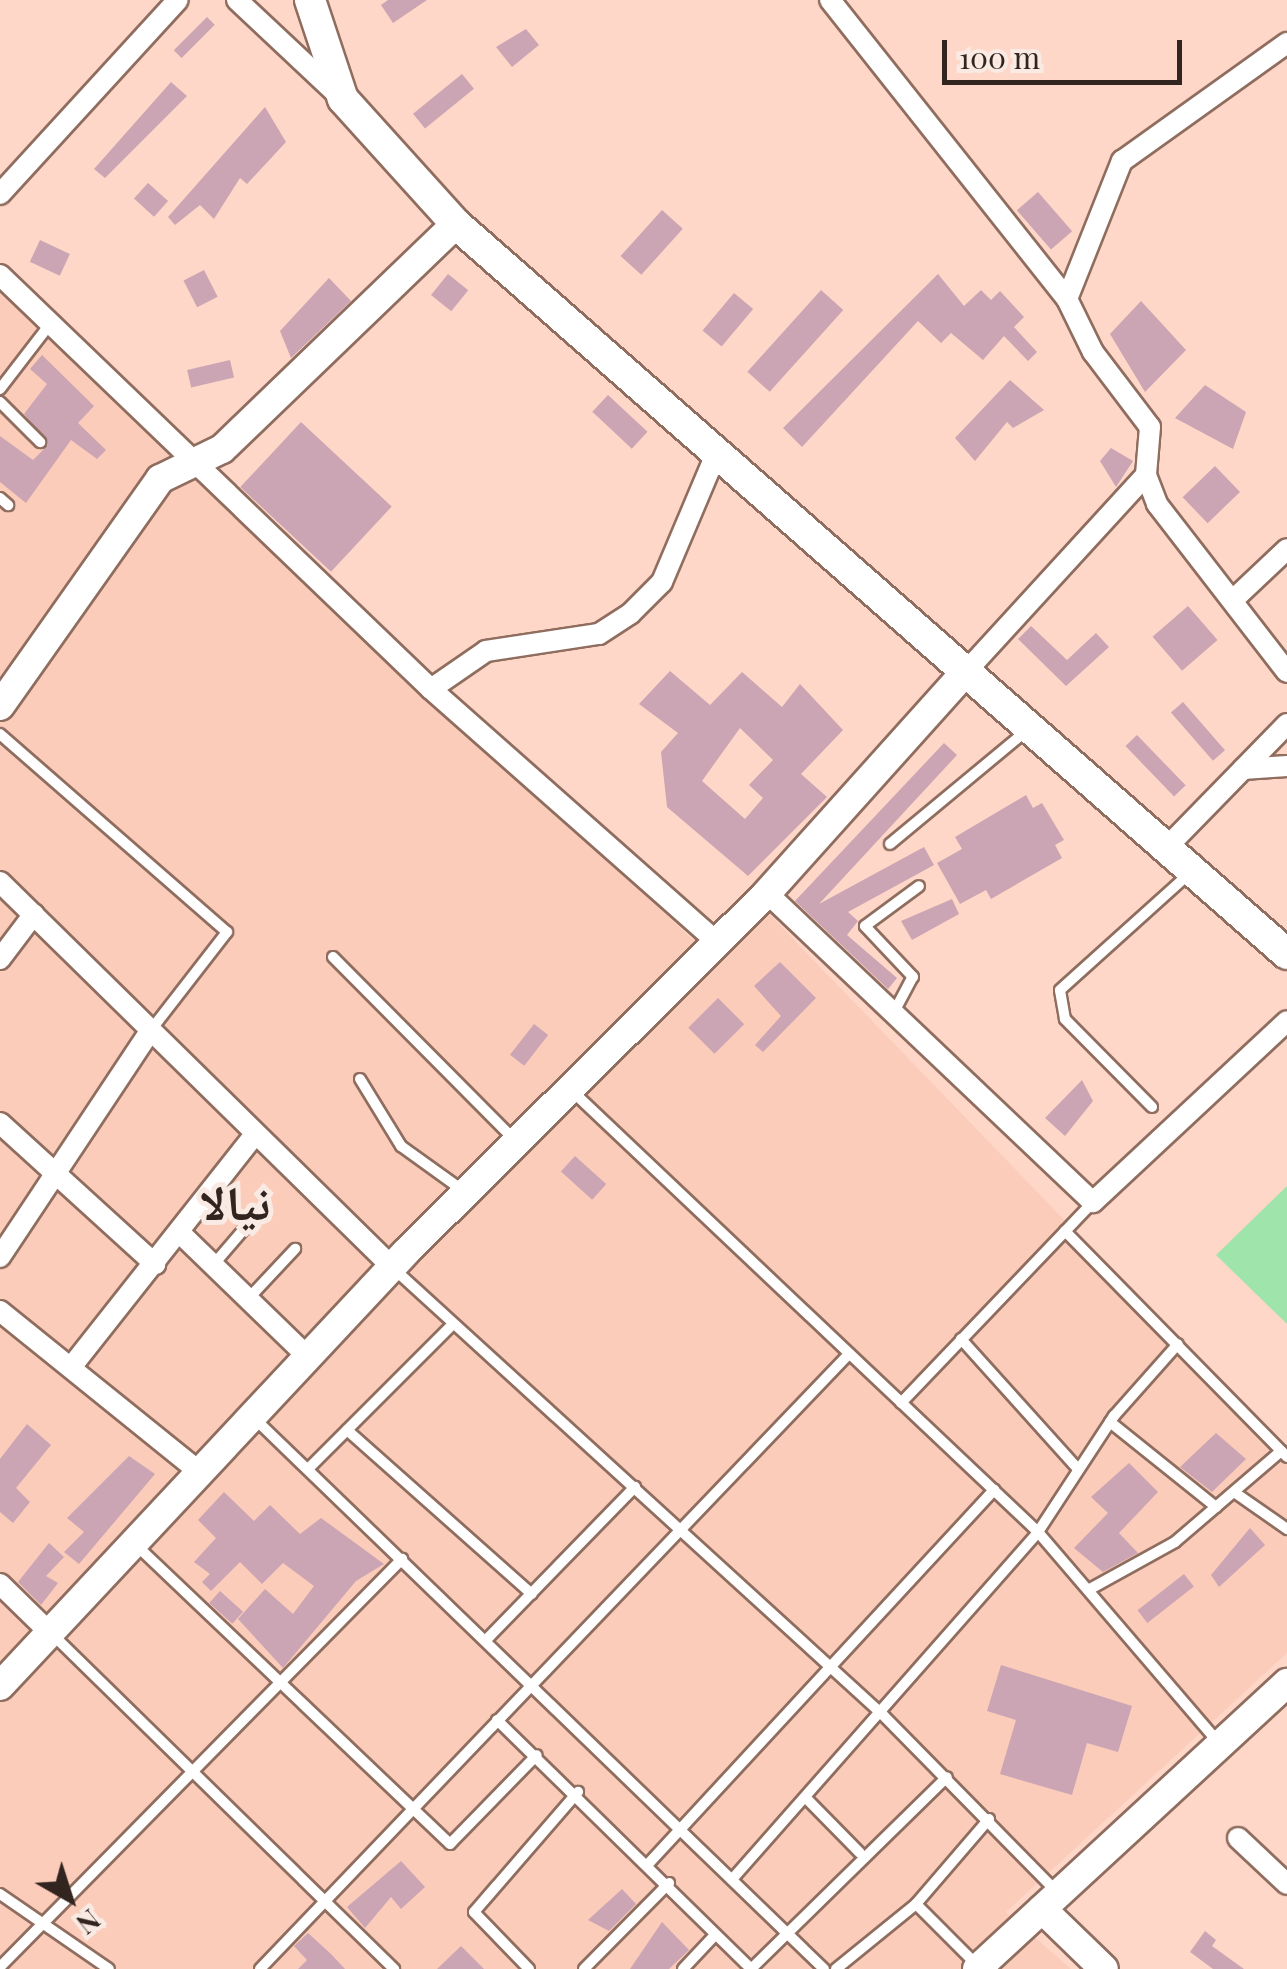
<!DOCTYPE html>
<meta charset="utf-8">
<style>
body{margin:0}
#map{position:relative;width:1287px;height:1969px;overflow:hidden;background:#fed7c8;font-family:"Playfair Display","Noto Naskh Arabic",serif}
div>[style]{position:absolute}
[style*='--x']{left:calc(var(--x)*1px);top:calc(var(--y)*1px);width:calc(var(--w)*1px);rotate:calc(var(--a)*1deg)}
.built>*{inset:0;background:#fbccba}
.green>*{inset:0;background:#9fe4aa}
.building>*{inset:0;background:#cba5b3;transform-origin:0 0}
.roads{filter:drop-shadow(2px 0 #8f6d5f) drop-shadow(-2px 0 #8f6d5f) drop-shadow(0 2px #8f6d5f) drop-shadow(0 -2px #8f6d5f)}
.lane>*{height:10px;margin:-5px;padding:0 5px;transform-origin:5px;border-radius:5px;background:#fff}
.street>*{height:20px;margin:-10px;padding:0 10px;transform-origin:10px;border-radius:10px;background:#fff}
.secondary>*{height:28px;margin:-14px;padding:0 14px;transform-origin:14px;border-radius:14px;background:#fff}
.primary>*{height:30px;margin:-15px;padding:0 15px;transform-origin:15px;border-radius:15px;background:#fff}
span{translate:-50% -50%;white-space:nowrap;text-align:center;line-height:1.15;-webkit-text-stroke:10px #faeae4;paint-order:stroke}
.town-label{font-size:48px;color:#32241e;font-weight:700}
.north{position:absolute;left:20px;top:1849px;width:100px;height:100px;-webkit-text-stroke:8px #faeae4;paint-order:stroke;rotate:141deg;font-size:28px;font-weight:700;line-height:40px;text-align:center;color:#32241e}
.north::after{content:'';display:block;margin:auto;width:35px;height:45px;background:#32241e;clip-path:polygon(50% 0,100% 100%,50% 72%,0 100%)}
.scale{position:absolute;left:942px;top:40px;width:240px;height:45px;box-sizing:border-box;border:5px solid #32241e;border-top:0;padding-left:12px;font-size:30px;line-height:35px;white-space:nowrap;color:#32241e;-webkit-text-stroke:8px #faeae4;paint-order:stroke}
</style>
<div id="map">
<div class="built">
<div style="clip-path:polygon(0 289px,692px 939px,770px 915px,1287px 1451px,1287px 1653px,1006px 1912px,1071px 1969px,0 1969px)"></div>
</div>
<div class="green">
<div style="clip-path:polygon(1287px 1186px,1287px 1324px,1216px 1255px)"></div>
</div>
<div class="building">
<div style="clip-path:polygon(388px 0,427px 0,393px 23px,381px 5px)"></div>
<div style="left:207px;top:17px;width:11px;height:47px;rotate:45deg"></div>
<div style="clip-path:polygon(526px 29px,539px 45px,512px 67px,496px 47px)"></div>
<div style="left:462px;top:74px;width:19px;height:63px;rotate:51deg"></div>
<div style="clip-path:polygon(171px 82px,187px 96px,105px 178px,94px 169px)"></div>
<div style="clip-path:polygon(265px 107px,286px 142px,247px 184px,240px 178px,214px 219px,200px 205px,175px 225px,168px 217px)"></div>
<div style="left:148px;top:183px;width:27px;height:21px;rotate:42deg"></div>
<div style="left:1038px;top:192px;width:52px;height:28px;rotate:49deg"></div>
<div style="left:662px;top:210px;width:28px;height:62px;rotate:42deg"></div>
<div style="left:40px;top:240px;width:33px;height:24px;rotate:25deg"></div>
<div style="left:204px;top:270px;width:30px;height:23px;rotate:63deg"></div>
<div style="left:448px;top:274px;width:26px;height:27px;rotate:39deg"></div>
<div style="clip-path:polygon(938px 274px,964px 306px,981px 290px,991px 300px,1000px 291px,1024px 317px,1014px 327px,1037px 352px,1028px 361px,1004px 336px,983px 360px,951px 333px,941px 343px,918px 321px,802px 447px,783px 428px)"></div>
<div style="clip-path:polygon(329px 278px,351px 301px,291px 358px,280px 331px)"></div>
<div style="left:821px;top:290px;width:30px;height:110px;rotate:42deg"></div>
<div style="left:734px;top:293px;width:25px;height:49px;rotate:40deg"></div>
<div style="clip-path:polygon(1141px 301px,1186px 350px,1145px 392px,1110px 334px)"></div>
<div style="clip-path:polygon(42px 355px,94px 406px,78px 423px,106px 450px,97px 459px,71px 440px,26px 503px,0 482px,0 436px,33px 460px,48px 445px,24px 414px,47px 384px,30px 369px)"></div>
<div style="left:230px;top:360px;width:18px;height:44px;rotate:77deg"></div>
<div style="clip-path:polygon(1010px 380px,1044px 410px,1013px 428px,1007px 422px,975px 461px,955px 438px)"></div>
<div style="clip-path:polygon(1205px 385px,1246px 412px,1233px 449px,1175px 418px)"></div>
<div style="left:608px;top:395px;width:54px;height:23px;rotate:43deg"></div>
<div style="left:301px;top:422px;width:124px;height:89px;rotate:43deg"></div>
<div style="clip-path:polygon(1111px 448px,1133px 461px,1116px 487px,1100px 461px)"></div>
<div style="left:1215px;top:466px;width:36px;height:45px;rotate:46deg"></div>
<div style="left:1188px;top:606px;width:45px;height:47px;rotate:49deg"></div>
<div style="clip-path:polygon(1031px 626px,1067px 660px,1096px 633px,1109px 647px,1066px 686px,1018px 639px)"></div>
<div style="clip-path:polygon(evenodd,670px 671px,710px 705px,742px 672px,782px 707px,800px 684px,843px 730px,801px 774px,827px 797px,748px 876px,667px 807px,661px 752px,678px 733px,639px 704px,670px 671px,740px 728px,773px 760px,749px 785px,763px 798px,745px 819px,702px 781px,740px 728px)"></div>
<div style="left:1183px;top:702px;width:64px;height:16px;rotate:49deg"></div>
<div style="left:1137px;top:735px;width:70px;height:16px;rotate:46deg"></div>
<div style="clip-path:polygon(944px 743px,957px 755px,819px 904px,924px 847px,934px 865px,848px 912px,858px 921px,847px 935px,897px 978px,888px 989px,795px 901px)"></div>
<div style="clip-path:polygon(1026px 795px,1033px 808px,1042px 803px,1064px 840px,1055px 845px,1062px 858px,991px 899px,986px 890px,960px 904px,937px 863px,962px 849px,955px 837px)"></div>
<div style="clip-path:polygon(952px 899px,959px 914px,912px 940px,901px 921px)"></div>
<div style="clip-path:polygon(780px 962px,816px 998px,763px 1052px,755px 1045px,781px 1016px,754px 986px)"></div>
<div style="left:718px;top:998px;width:37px;height:42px;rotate:45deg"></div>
<div style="left:534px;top:1024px;width:18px;height:39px;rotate:38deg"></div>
<div style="clip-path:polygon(1082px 1080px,1093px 1101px,1065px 1136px,1045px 1118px)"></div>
<div style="left:575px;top:1156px;width:42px;height:21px;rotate:42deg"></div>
<div style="clip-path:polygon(27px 1424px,51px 1445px,16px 1488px,30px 1502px,13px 1523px,0 1512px,0 1459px)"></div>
<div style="clip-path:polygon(1216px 1433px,1246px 1459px,1212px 1492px,1180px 1467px)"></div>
<div style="clip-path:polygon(129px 1456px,155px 1474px,79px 1564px,64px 1552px,84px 1532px,67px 1518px)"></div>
<div style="clip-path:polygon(1129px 1463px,1158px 1492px,1119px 1533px,1138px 1553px,1103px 1572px,1074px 1548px,1108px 1513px,1091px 1497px)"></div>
<div style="clip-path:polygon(224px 1492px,254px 1521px,270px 1505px,300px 1534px,321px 1518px,384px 1564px,356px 1581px,283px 1668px,238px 1619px,265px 1589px,293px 1614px,314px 1586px,283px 1563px,262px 1584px,240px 1562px,211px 1591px,202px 1582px,210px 1574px,194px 1562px,216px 1538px,198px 1520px)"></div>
<div style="clip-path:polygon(1250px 1528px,1265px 1545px,1219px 1587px,1211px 1575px)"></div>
<div style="clip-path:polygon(49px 1543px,64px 1557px,46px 1576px,58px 1583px,41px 1605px,18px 1582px)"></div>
<div style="left:1184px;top:1574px;width:16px;height:59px;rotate:52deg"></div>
<div style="left:220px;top:1591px;width:31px;height:16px;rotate:42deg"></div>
<div style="clip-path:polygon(1001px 1665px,1132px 1706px,1118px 1752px,1087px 1743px,1072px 1795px,1000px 1774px,1016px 1720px,987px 1711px)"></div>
<div style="clip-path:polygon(401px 1861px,425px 1887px,401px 1909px,391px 1897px,365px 1928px,347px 1907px)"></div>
<div style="clip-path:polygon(622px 1889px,636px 1904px,609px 1931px,588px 1920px)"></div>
<div style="clip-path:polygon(662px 1922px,689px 1950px,669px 1969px,630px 1969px)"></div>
<div style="clip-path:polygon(1205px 1931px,1216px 1940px,1212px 1946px,1244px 1969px,1213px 1969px,1190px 1952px)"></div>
<div style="clip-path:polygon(308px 1933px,331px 1954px,345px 1969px,298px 1969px,307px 1960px,294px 1946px)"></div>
<div style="clip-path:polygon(461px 1946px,484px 1969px,437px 1969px)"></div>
</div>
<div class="roads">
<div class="lane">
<div style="--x:0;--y:389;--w:82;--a:-52.4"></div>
<div style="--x:0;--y:402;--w:57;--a:45"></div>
<div style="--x:0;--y:498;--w:11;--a:41"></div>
<div style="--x:0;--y:734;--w:301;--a:41.1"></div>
<div style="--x:227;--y:932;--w:124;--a:127.8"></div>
<div style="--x:890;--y:844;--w:177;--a:-39.7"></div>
<div style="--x:333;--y:957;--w:260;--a:45.2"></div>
<div style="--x:894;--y:1012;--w:40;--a:-62"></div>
<div style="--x:913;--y:977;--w:70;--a:-133.3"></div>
<div style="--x:865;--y:926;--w:67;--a:-36.5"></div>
<div style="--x:360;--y:1079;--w:79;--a:58.5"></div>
<div style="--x:401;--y:1146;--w:79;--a:35.7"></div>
<div style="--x:570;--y:1089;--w:644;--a:43.43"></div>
<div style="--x:1038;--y:1532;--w:278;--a:49.4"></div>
<div style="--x:1152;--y:1107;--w:124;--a:-134.7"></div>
<div style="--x:1065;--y:1019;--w:29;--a:-100"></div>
<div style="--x:1060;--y:990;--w:175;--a:-42"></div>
<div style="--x:1065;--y:1231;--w:317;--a:45.5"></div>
<div style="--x:214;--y:1264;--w:57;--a:-49.3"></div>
<div style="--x:393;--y:1268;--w:662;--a:42.37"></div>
<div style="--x:882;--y:1714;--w:251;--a:45.5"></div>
<div style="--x:248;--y:1299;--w:69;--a:-46.8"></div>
<div style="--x:961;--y:1339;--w:175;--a:48"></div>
<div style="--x:901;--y:1403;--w:278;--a:-46.3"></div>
<div style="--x:253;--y:1417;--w:794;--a:44.03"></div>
<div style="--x:1110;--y:1422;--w:136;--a:38.7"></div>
<div style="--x:347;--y:1430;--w:247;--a:41.6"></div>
<div style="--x:308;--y:1469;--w:205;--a:-45"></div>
<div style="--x:1234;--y:1492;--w:65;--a:34.9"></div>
<div style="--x:135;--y:1544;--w:435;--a:43.6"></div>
<div style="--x:450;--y:1844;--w:124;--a:-45.7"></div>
<div style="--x:1090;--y:1589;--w:97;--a:-28.9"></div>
<div style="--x:1175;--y:1542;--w:140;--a:-40.6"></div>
<div style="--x:52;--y:1634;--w:479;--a:44.4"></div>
<div style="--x:488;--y:1638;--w:211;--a:-45.8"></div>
<div style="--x:497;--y:1720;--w:356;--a:44.4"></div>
<div style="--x:806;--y:1798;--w:77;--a:45.5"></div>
<div style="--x:650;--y:1862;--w:507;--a:-47.24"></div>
<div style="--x:735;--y:1876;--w:458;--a:-48.6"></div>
<div style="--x:1038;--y:1532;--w:139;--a:-56.8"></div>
<div style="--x:1114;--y:1416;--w:96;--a:-48.4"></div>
<div style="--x:0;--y:1894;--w:132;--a:34.5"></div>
<div style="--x:916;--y:1904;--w:89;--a:45"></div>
<div style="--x:0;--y:1967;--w:573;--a:-45.42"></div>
<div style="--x:260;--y:1969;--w:852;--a:-46.24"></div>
<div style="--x:529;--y:1969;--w:79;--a:-134"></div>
<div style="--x:474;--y:1912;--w:159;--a:-49.1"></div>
<div style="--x:584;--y:1969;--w:121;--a:-45.3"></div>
<div style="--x:683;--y:1969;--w:47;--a:-46.7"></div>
<div style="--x:751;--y:1969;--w:274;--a:-44.4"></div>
<div style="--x:836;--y:1969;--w:103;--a:-39.1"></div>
<div style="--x:916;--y:1904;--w:112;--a:-49.3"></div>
</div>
<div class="street">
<div style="--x:237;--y:0;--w:139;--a:43.2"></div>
<div style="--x:830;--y:0;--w:382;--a:51.6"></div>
<div style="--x:1067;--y:299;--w:59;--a:63.9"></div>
<div style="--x:1093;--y:352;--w:94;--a:52.8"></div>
<div style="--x:1150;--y:427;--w:48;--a:94.8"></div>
<div style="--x:1146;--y:475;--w:262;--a:132.5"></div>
<div style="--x:0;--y:194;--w:263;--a:-47.5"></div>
<div style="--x:0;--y:275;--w:598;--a:43.85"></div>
<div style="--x:431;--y:689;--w:382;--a:41.5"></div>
<div style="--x:1067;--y:299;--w:149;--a:-68.3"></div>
<div style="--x:1122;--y:161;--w:203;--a:-35.6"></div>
<div style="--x:1146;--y:475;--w:31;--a:69"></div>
<div style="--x:1157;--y:504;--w:212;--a:52.3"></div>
<div style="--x:1233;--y:600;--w:74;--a:-43.4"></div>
<div style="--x:431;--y:689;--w:67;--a:-34.6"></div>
<div style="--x:486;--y:651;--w:114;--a:-8.6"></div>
<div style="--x:599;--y:634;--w:37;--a:-33"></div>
<div style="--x:630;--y:614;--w:45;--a:-45"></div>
<div style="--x:662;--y:582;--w:139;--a:-67.1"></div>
<div style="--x:1243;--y:769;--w:44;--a:-3.9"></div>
<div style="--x:1169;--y:845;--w:169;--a:-45.7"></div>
<div style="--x:0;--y:882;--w:549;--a:44.48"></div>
<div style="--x:767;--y:893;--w:449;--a:43.5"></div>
<div style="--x:1093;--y:1202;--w:265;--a:-43"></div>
<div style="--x:0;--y:959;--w:56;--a:-52.9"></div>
<div style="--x:0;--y:1123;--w:210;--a:42.3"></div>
<div style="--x:179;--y:1232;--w:178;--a:44.1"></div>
<div style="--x:0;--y:1257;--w:273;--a:-56.4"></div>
<div style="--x:0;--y:1311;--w:255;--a:38.9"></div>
<div style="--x:72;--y:1366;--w:292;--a:-51.7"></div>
<div style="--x:0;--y:1584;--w:70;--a:44.4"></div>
<div style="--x:1238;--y:1838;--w:67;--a:43.2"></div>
</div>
<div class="secondary">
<div style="--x:0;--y:706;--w:278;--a:-54.8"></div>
<div style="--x:160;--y:479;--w:69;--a:-25.8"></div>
<div style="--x:222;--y:449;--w:325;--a:-43.9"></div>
<div style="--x:0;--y:1686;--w:594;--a:-46.91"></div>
<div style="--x:406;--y:1252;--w:509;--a:-44.84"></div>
<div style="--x:767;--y:893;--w:302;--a:-48.1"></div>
<div style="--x:1042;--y:1909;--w:86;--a:44.1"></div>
<div style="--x:977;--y:1969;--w:422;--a:-42.7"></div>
</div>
<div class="primary">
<div style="--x:310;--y:0;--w:104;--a:71.6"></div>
<div style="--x:343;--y:99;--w:169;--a:47.9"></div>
<div style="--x:456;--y:224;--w:1106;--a:41.3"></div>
</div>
</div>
<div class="town-label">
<span style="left:235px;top:1201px">نيالا</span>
</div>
<div class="north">N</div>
<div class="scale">100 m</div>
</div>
